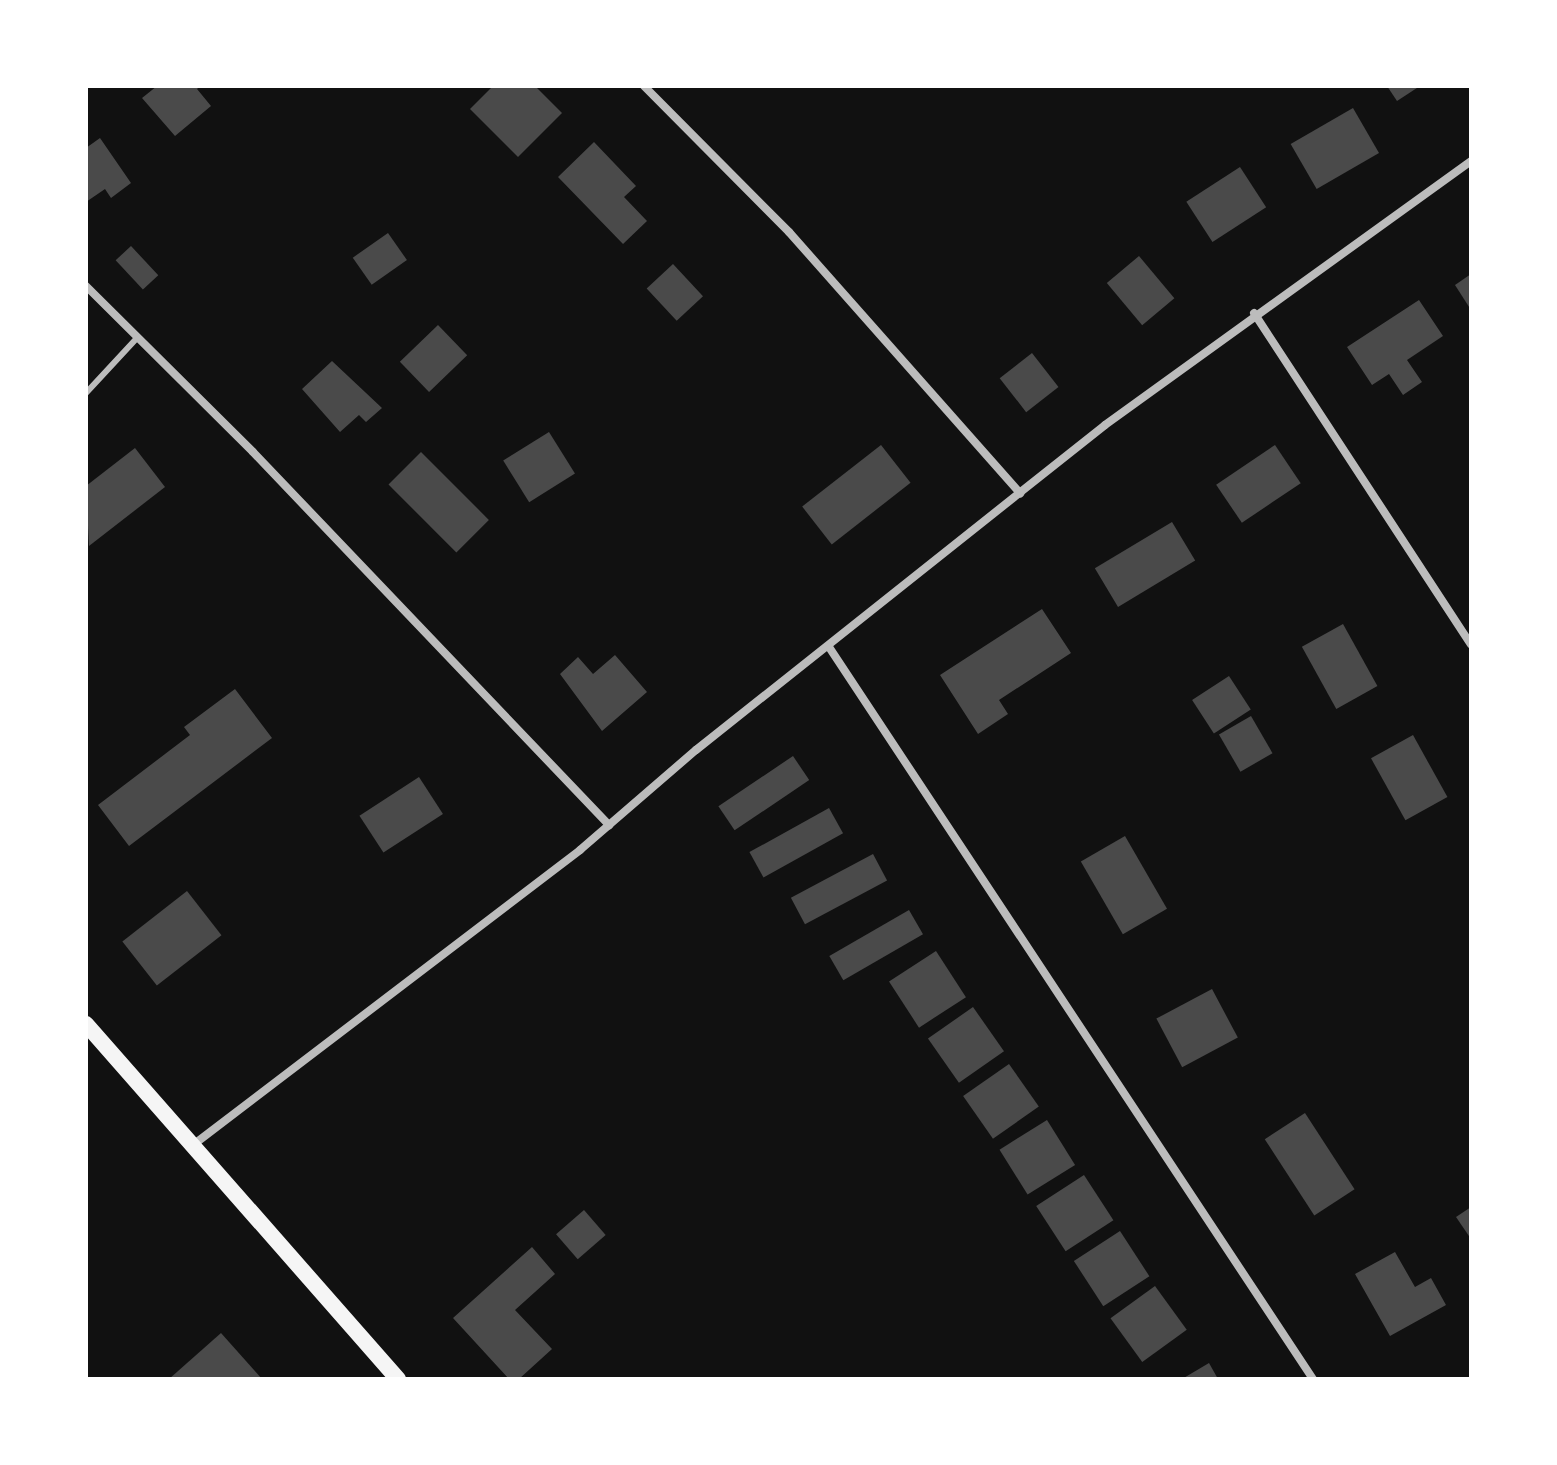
<!DOCTYPE html>
<style>
body{margin:0}
#map{position:relative;width:1557px;height:1465px;overflow:hidden;background:#111;font-family:"Work Sans",sans-serif}
div>[style]{position:absolute}
[style*='--x']{left:calc(var(--x)*1px);top:calc(var(--y)*1px);width:calc(var(--w)*1px);rotate:calc(var(--a)*1deg)}
.building>*{inset:0;background:#4a4a4a;transform-origin:0 0}
.service>*{height:6px;margin:-3px;padding:0 3px;transform-origin:3px;border-radius:3px;background:#bcbcbc}
.minor>*{height:8px;margin:-4px;padding:0 4px;transform-origin:4px;border-radius:4px;background:#bcbcbc}
.secondary>*{height:16px;margin:-8px;padding:0 8px;transform-origin:8px;border-radius:8px;background:#f5f5f5}
span{translate:-50% -50%;white-space:nowrap;text-align:center;line-height:1.15;-webkit-text-stroke:6px #fff;paint-order:stroke}
.frame{position:absolute;inset:0;border:88px solid #fff;pointer-events:none}
</style>
<div id="map">
<div class="building">
<div style="clip-path:polygon(157px 86px,200px 86px,197px 89px,211px 106px,175px 136px,142px 98px)"></div>
<div style="clip-path:polygon(493px 86px,535px 86px,562px 113px,518px 157px,470px 109px)"></div>
<div style="clip-path:polygon(1387px 86px,1420px 86px,1397px 101px)"></div>
<div style="left:1353px;top:108px;width:52px;height:72px;rotate:60deg"></div>
<div style="clip-path:polygon(100px 138px,131px 183px,111px 198px,105px 189px,86px 202px,86px 148px)"></div>
<div style="clip-path:polygon(594px 142px,636px 186px,624px 197px,647px 221px,623px 244px,558px 177px)"></div>
<div style="left:1240px;top:167px;width:48px;height:64px;rotate:57deg"></div>
<div style="left:388px;top:233px;width:33px;height:43px;rotate:55deg"></div>
<div style="left:131px;top:246px;width:40px;height:21px;rotate:47deg"></div>
<div style="left:1139px;top:256px;width:55px;height:42px;rotate:50deg"></div>
<div style="left:673px;top:264px;width:44px;height:36px;rotate:47deg"></div>
<div style="clip-path:polygon(1471px 274px,1471px 310px,1455px 285px)"></div>
<div style="clip-path:polygon(1419px 300px,1443px 336px,1407px 360px,1422px 382px,1403px 395px,1389px 374px,1372px 385px,1347px 347px)"></div>
<div style="left:438px;top:325px;width:42px;height:53px;rotate:46deg"></div>
<div style="left:1032px;top:353px;width:43px;height:41px;rotate:52deg"></div>
<div style="clip-path:polygon(332px 361px,382px 408px,366px 422px,359px 415px,340px 432px,302px 389px)"></div>
<div style="left:549px;top:432px;width:49px;height:54px;rotate:58deg"></div>
<div style="left:881px;top:445px;width:48px;height:100px;rotate:52deg"></div>
<div style="left:1275px;top:445px;width:46px;height:71px;rotate:56deg"></div>
<div style="clip-path:polygon(135px 448px,165px 487px,89px 546px,86px 486px)"></div>
<div style="left:421px;top:452px;width:96px;height:46px;rotate:45deg"></div>
<div style="left:1172px;top:522px;width:45px;height:90px;rotate:59deg"></div>
<div style="clip-path:polygon(1042px 609px,1071px 653px,999px 700px,1008px 714px,978px 734px,940px 675px)"></div>
<div style="left:1343px;top:624px;width:71px;height:47px;rotate:61deg"></div>
<div style="clip-path:polygon(615px 655px,647px 692px,602px 731px,560px 674px,578px 657px,593px 674px)"></div>
<div style="left:1229px;top:676px;width:40px;height:44px;rotate:57deg"></div>
<div style="clip-path:polygon(235px 689px,272px 738px,129px 846px,98px 805px,190px 735px,184px 727px)"></div>
<div style="left:1251px;top:716px;width:43px;height:37px;rotate:60deg"></div>
<div style="left:1413px;top:735px;width:71px;height:48px;rotate:61deg"></div>
<div style="left:793px;top:756px;width:29px;height:90px;rotate:56deg"></div>
<div style="left:419px;top:777px;width:44px;height:71px;rotate:57deg"></div>
<div style="left:829px;top:808px;width:29px;height:91px;rotate:61deg"></div>
<div style="left:1125px;top:836px;width:84px;height:51px;rotate:60deg"></div>
<div style="left:873px;top:854px;width:30px;height:93px;rotate:62deg"></div>
<div style="left:187px;top:891px;width:56px;height:82px;rotate:52deg"></div>
<div style="left:909px;top:910px;width:28px;height:92px;rotate:60deg"></div>
<div style="left:936px;top:951px;width:55px;height:56px;rotate:57deg"></div>
<div style="left:1212px;top:989px;width:55px;height:63px;rotate:62deg"></div>
<div style="left:973px;top:1007px;width:54px;height:55px;rotate:55deg"></div>
<div style="left:1009px;top:1064px;width:52px;height:56px;rotate:55deg"></div>
<div style="left:1305px;top:1113px;width:91px;height:48px;rotate:57deg"></div>
<div style="left:1047px;top:1120px;width:53px;height:56px;rotate:58deg"></div>
<div style="left:1084px;top:1175px;width:54px;height:57px;rotate:57deg"></div>
<div style="clip-path:polygon(1471px 1207px,1471px 1239px,1456px 1217px)"></div>
<div style="left:584px;top:1210px;width:33px;height:37px;rotate:49deg"></div>
<div style="left:1120px;top:1231px;width:54px;height:55px;rotate:57deg"></div>
<div style="clip-path:polygon(532px 1247px,555px 1274px,515px 1310px,552px 1349px,519px 1379px,509px 1379px,453px 1318px)"></div>
<div style="clip-path:polygon(1395px 1252px,1415px 1287px,1431px 1278px,1446px 1305px,1390px 1336px,1355px 1274px)"></div>
<div style="left:1155px;top:1286px;width:54px;height:55px;rotate:54deg"></div>
<div style="clip-path:polygon(221px 1333px,262px 1379px,169px 1379px)"></div>
<div style="clip-path:polygon(1209px 1363px,1218px 1379px,1182px 1379px)"></div>
</div>
<div class="service">
<div style="--x:86;--y:393;--w:74;--a:-47.2"></div>
</div>
<div class="minor">
<div style="--x:644;--y:86;--w:206;--a:45.2"></div>
<div style="--x:789;--y:232;--w:349;--a:48.5"></div>
<div style="--x:86;--y:286;--w:235;--a:44.8"></div>
<div style="--x:253;--y:452;--w:516;--a:46.34"></div>
<div style="--x:1254;--y:313;--w:396;--a:56.8"></div>
<div style="--x:829;--y:647;--w:878;--a:56.53"></div>
<div style="--x:193;--y:1145;--w:487;--a:-37.3"></div>
<div style="--x:580;--y:850;--w:153;--a:-40.8"></div>
<div style="--x:696;--y:750;--w:522;--a:-38.47"></div>
<div style="--x:1105;--y:425;--w:451;--a:-35.8"></div>
</div>
<div class="secondary">
<div style="--x:86;--y:1024;--w:473;--a:48.7"></div>
</div>
<div class="frame"></div>
</div>
